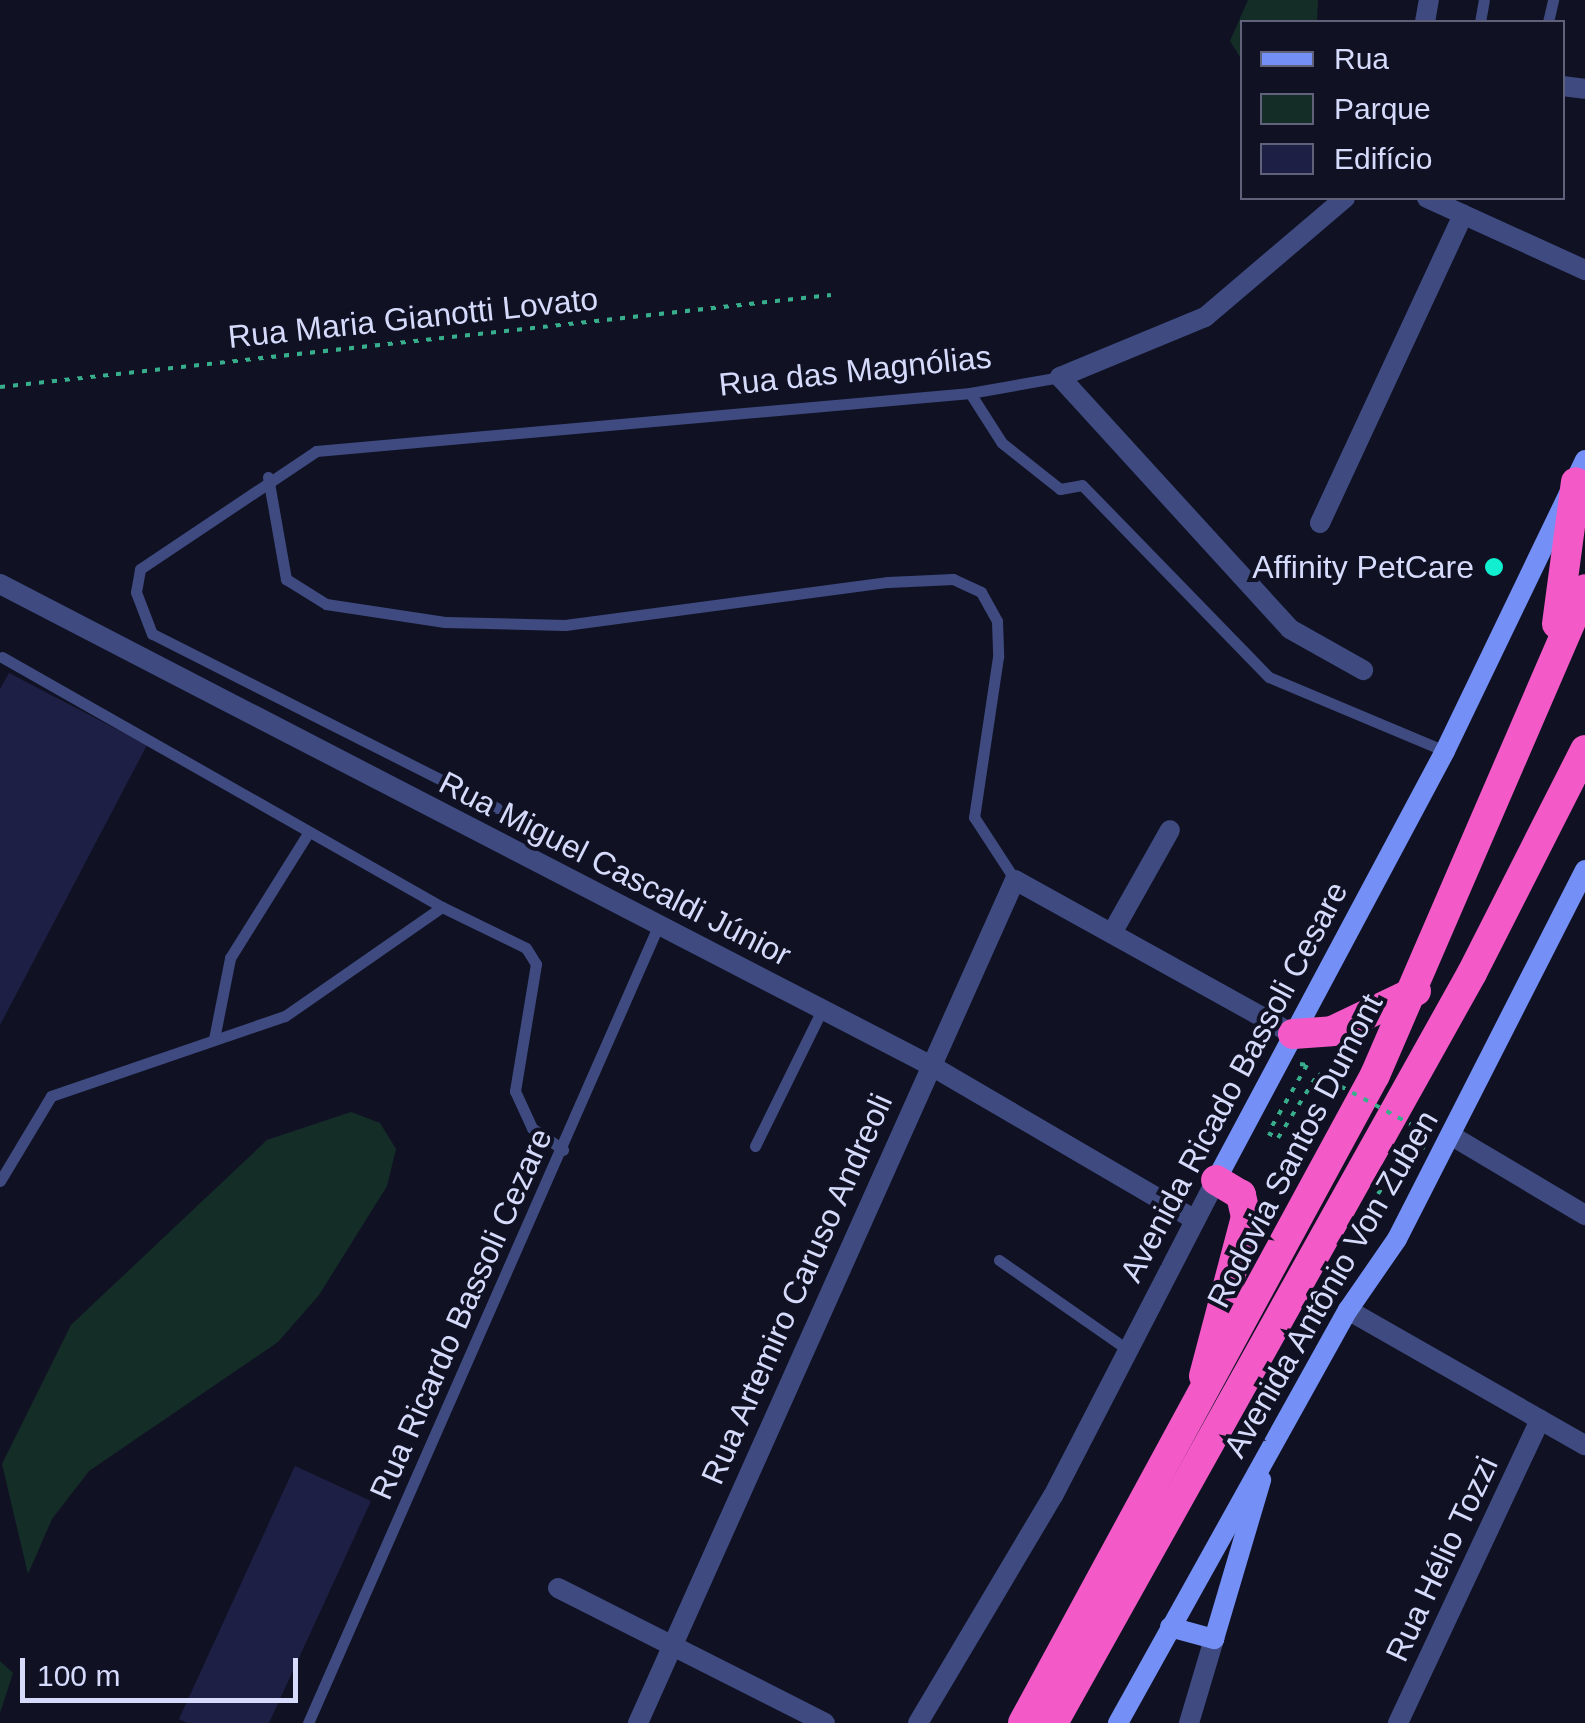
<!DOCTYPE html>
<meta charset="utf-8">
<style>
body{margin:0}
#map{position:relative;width:1585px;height:1723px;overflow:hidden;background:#101224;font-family:Helvetica,sans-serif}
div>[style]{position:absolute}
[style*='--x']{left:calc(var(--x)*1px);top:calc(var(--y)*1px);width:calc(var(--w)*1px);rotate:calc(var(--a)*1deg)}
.green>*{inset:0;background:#142e27}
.building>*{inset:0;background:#1e1f44}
.path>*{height:4px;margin-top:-2px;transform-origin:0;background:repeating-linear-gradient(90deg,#38af8c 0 5px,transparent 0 13px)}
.lane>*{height:11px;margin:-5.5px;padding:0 5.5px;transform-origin:5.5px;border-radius:5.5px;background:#3f4b80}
.street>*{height:20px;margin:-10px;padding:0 10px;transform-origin:10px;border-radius:10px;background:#3f4b80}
.secondary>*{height:20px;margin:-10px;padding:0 10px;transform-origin:10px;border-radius:10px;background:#748ff5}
.highway>*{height:30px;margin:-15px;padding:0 15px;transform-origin:15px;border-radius:15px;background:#f35ac7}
.path-bridge>*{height:4px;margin-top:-2px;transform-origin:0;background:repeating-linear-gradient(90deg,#38af8c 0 5px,transparent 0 13px)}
.dots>*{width:28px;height:28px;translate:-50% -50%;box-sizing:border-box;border:5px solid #101224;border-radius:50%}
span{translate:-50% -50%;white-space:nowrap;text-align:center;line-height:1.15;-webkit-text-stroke:8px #101224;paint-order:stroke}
.street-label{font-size:32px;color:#d6dbfc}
.poi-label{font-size:32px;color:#d6dbfc}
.right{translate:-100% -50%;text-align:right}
.legend{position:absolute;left:1240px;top:20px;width:325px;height:180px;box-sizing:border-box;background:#101224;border:2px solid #5f627a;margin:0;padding:12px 18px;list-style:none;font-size:30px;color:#d6dbfc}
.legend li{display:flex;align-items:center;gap:20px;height:50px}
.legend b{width:50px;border:2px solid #5f627a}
.scale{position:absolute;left:20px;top:1658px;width:278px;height:45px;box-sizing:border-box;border:5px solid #d6dbfc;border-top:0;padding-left:12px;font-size:30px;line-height:35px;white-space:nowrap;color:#d6dbfc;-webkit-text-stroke:8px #101224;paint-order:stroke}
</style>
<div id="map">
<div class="green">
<div style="clip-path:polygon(1248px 0,1318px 0,1317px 22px,1242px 22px,1242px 60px,1230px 41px)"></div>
<div style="clip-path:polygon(351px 1112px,380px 1123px,396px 1149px,387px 1186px,319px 1295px,278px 1342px,89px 1471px,52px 1519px,28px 1574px,2px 1464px,71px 1325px,267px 1140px)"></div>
<div style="clip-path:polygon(0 1661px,13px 1673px,0 1713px)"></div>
</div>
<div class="building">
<div style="clip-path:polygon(9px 673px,147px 745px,0 1025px,0 689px)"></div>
<div style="clip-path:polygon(295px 1466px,371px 1501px,269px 1723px,187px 1723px,179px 1719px)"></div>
</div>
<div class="path">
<div style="--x:0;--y:387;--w:836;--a:-6.32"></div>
<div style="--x:1300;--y:1064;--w:7;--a:8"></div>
<div style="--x:1307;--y:1065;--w:78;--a:119.8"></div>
<div style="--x:1268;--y:1133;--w:11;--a:27"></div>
<div style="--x:1278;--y:1138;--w:75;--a:-58"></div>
<div style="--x:1378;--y:1194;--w:64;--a:-56.6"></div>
<div style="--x:1413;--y:1141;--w:14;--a:30"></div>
</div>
<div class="lane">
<div style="--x:1480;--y:22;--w:22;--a:-80"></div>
<div style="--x:1548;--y:22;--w:23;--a:-77"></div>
<div style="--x:970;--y:393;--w:59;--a:57.4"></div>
<div style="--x:1002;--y:443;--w:74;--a:38.4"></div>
<div style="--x:1060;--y:489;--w:22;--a:-10"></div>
<div style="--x:1082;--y:485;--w:268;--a:45.8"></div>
<div style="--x:1269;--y:677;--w:191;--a:22.8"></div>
<div style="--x:268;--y:477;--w:104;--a:80"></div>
<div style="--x:286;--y:579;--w:47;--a:32"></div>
<div style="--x:326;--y:604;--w:120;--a:8.6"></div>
<div style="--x:445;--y:622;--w:120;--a:1.4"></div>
<div style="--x:565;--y:625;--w:326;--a:-7.6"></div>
<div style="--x:888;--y:582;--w:65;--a:-2.6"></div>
<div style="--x:953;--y:579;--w:31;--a:25"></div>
<div style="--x:981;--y:592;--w:33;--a:61"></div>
<div style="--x:997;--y:621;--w:36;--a:88"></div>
<div style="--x:998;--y:657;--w:162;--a:98.5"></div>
<div style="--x:974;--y:817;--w:75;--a:56.9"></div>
<div style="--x:2;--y:657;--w:506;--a:29.6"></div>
<div style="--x:497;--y:808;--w:386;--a:-153.2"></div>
<div style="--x:152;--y:634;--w:45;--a:-110.9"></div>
<div style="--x:136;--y:592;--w:23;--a:-80"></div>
<div style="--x:140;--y:569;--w:212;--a:-33.8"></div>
<div style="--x:316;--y:451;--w:657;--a:-5.07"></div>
<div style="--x:970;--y:393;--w:91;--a:-10.1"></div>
<div style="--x:214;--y:1039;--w:83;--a:-78.8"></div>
<div style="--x:230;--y:958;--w:147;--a:-58"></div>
<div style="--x:755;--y:1146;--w:152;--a:-63.8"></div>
<div style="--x:0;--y:1181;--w:99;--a:-59"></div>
<div style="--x:51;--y:1096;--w:247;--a:-18.9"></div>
<div style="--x:285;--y:1016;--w:191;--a:-34.8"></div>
<div style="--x:442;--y:907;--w:93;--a:26"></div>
<div style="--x:526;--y:948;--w:19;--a:58"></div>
<div style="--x:536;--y:964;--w:129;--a:99.4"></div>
<div style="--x:515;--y:1091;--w:41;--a:65.3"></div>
<div style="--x:532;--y:1128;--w:38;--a:35"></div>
<div style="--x:999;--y:1260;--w:157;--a:34.9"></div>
<div style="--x:308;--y:1723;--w:873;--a:-66.28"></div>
</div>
<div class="street">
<div style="--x:1425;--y:22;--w:22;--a:-80"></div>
<div style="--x:1562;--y:86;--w:23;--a:7"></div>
<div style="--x:1345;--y:198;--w:184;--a:139.6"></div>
<div style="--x:1205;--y:317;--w:157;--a:157.5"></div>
<div style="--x:1060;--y:377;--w:341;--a:47.6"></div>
<div style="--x:1290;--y:629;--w:84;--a:29.3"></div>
<div style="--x:1427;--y:198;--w:174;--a:24.5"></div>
<div style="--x:1320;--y:523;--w:340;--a:-65.1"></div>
<div style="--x:0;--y:584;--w:1047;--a:27.35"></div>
<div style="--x:930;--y:1065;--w:307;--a:30.3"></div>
<div style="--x:1112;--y:933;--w:118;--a:-60.6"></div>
<div style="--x:1452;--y:1136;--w:155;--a:30.7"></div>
<div style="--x:1348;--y:1310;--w:273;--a:29.7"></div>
<div style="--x:558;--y:1588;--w:299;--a:26.8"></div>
<div style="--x:638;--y:1723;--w:923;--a:-65.91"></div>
<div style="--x:1015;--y:880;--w:318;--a:29"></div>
<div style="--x:918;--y:1723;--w:264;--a:-59.3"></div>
<div style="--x:1053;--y:1496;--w:356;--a:-62.7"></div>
<div style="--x:1189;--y:1723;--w:88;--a:-73.4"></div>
<div style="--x:1398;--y:1723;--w:335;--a:-64.9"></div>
</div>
<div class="secondary">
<div style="--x:1216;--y:1180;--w:486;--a:-61.9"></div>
<div style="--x:1445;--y:751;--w:323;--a:-64.3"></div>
<div style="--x:1170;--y:1627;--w:46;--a:15.3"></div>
<div style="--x:1214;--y:1639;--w:166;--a:-73.5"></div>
<div style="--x:1118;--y:1723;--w:473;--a:-60.9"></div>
<div style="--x:1348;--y:1310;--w:86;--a:-55.4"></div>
<div style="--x:1397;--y:1239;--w:414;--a:-63"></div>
</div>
<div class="highway">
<div style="--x:1557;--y:624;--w:143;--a:-82.4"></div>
<div style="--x:1293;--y:1034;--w:39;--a:-4"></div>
<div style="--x:1332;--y:1031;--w:93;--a:-25.5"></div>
<div style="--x:1204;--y:1376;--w:164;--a:-75.2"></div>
<div style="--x:1246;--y:1217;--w:23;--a:-103"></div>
<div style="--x:1241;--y:1195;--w:29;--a:-149"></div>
<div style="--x:1023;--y:1723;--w:737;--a:-61.49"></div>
<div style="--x:1375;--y:1075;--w:529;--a:-66.63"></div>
<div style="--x:1053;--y:1723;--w:859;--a:-60.81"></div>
<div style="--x:1472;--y:973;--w:250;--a:-63.1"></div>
</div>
<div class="path-bridge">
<div style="--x:1318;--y:1074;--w:105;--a:28.5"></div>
</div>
<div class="dots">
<div style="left:1494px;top:567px;background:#11eed0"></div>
</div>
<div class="street-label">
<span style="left:413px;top:318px;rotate:-6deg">Rua Maria Gianotti Lovato</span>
<span style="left:855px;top:371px;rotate:-6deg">Rua das Magnólias</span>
<span style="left:615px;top:869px;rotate:27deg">Rua Miguel Cascaldi Júnior</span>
<span style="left:1234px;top:1082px;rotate:-62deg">Avenida Ricado Bassoli Cesare</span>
<span style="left:1295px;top:1151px;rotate:-63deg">Rodovia Santos Dumont</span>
<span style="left:1331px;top:1284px;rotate:-60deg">Avenida Antônio Von Zuben</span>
<span style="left:797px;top:1289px;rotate:-66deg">Rua Artemiro Caruso Andreoli</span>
<span style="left:461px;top:1314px;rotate:-66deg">Rua Ricardo Bassoli Cezare</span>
<span style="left:1442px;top:1559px;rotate:-65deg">Rua Hélio Tozzi</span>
</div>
<div class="poi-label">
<span class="right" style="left:1474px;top:567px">Affinity PetCare</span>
</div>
<ul class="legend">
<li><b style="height:12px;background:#748ff5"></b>Rua</li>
<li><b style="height:28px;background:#142e27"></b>Parque</li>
<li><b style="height:28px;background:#1e1f44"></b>Edifício</li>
</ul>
<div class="scale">100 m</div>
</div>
